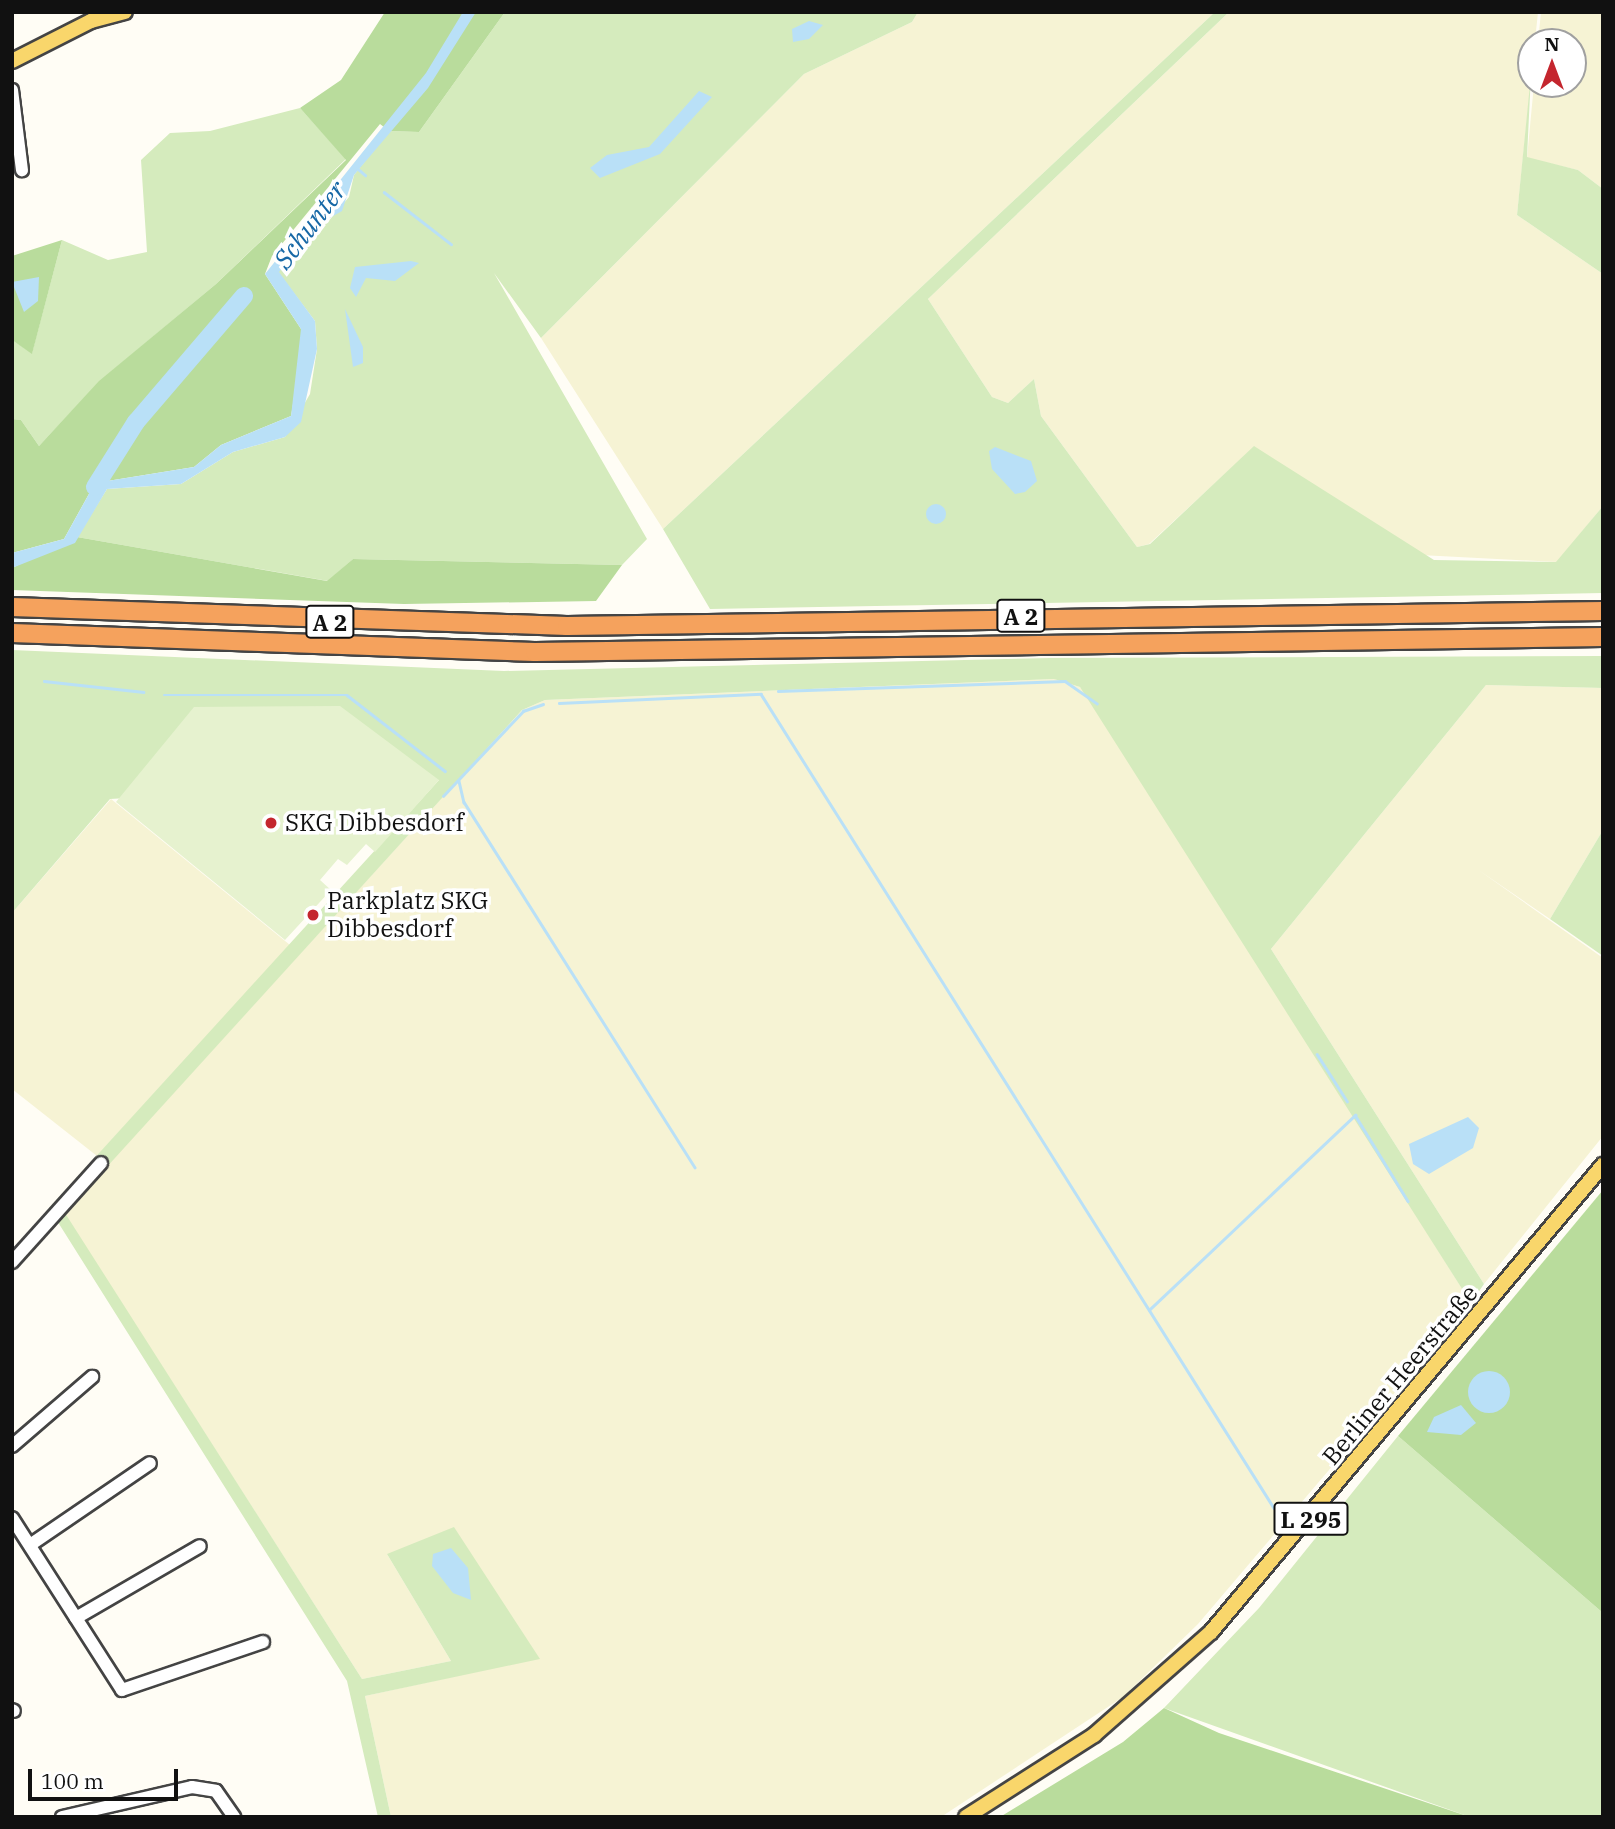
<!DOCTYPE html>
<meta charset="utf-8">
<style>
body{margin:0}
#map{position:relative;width:1615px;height:1829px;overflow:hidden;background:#fffdf5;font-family:"IBM Plex Serif",serif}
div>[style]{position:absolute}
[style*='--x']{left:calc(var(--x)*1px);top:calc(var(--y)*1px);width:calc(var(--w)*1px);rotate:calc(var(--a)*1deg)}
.farmland>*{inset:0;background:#f6f3d4}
.green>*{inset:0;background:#d5ebbd}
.forest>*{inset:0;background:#b9dc9c}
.pitch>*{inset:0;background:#e6f2cf}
.water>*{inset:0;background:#b9e0f7}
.round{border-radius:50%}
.stream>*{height:2.5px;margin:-1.25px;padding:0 1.25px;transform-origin:1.25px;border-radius:1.25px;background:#b9e0f7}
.river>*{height:18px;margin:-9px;padding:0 9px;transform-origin:9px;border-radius:9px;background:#b9e0f7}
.roads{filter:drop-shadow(2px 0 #444) drop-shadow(-2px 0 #444) drop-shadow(0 2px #444) drop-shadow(0 -2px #444)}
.minor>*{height:12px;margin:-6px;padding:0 6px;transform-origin:6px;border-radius:6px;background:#fff}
.major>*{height:14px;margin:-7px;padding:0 7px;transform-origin:7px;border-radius:7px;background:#f9d66b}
.highway>*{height:18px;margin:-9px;padding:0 9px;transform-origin:9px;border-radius:9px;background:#f5a25d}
.dots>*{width:19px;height:19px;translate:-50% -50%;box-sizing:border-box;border:4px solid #fff;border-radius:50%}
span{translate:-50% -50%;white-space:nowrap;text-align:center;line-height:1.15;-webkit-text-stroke:7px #fff;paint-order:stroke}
.shield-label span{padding:2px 5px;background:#fff;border:2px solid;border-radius:5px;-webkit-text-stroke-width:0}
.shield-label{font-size:23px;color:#111;font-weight:700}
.poi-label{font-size:24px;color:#111}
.left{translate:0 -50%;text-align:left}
.street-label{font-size:24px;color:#111}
.water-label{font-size:26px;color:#1768a6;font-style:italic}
.frame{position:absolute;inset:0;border:14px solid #111;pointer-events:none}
.north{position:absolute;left:1517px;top:28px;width:70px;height:70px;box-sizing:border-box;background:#fff;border:2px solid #a0a0a0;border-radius:50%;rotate:0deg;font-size:19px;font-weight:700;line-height:28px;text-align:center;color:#111}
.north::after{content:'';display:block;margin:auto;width:24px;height:32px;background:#c4262e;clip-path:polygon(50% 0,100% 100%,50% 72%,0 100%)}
.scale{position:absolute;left:28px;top:1769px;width:150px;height:32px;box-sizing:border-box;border:4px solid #111;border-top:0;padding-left:9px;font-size:21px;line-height:24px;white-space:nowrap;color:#111;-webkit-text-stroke:5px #fff;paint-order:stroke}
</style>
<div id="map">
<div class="farmland">
<div style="clip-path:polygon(918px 12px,1215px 12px,663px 529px,541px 338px,804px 74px,912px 22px)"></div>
<div style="clip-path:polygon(1229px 12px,1538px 12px,1517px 215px,1603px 274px,1603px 506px,1557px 562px,1420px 555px,1254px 447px,1149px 544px,1137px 547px,1041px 416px,1034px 379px,1008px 403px,992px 397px,928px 299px)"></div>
<div style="clip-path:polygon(1541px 12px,1603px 12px,1603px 189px,1578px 170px,1527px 158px,1534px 84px,1573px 84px,1573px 42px,1538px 42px)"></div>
<div style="clip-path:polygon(1055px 679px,1080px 687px,1100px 709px,1471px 1303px,1198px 1624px,1123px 1697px,941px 1817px,391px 1817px,365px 1696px,539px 1658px,387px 1554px,451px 1661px,362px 1679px,64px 1213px,522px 710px,545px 700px)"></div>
<div style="clip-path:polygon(1486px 685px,1603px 688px,1603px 830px,1550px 919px,1477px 869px,1603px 958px,1603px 1136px,1484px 1284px,1271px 949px)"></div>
<div style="clip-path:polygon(111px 799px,290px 945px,97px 1156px,12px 1089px,12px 913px)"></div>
</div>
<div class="green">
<div style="clip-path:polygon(505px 12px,918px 12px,912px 22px,804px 74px,541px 338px,494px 273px,647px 539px,622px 565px,353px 559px,328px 581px,77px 537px,107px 489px,181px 484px,233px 452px,285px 437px,310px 394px,317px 349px,315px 321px,278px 272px,312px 228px,327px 223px,349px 197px,354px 175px,389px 131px,419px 132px)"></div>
<div style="clip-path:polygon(1215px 12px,1229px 12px,928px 299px,992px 397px,1008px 403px,1034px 379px,1041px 416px,1137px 547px,1150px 544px,1254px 446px,1434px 560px,1556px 562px,1603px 506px,1603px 593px,710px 609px,663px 529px)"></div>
<div style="clip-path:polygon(1531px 74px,1527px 157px,1578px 170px,1603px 189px,1603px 274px,1517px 215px)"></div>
<div style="clip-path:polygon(300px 108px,346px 159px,216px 284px,100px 381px,39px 446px,21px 420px,12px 419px,12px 340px,32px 353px,62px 240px,108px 260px,147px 252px,141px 160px,170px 133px,210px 131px)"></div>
<div style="clip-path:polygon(12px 650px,504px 671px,1050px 658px,1603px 656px,1603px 688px,1486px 685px,1271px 949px,1484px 1284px,1471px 1303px,1080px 687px,1054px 679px,545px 700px,522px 710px,65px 1213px,362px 1679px,451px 1661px,387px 1554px,454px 1527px,540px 1659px,365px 1696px,391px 1817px,378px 1817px,347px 1681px,49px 1208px,439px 780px,110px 799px,12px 913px)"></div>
<div style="clip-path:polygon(1603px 830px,1603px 956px,1550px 919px)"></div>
<div style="clip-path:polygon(1398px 1436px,1603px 1613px,1603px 1817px,1470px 1817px,1164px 1708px,1259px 1608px)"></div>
</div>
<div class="forest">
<div style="clip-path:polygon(385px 12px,505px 12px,419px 132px,389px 131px,380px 124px,272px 256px,265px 274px,301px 329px,303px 344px,291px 416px,221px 445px,194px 467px,95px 483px,64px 539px,12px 553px,12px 419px,21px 420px,39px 446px,99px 381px,216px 284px,346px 160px,300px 108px,341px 80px)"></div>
<div style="clip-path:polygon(62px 240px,32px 354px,12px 340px,12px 256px)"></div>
<div style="clip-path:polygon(77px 537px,327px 581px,353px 559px,622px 565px,596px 601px,404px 604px,12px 590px,12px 568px)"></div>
<div style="clip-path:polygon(1603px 1190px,1603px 1613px,1398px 1436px)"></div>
<div style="clip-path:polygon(1164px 1708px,1219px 1733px,1470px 1817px,1000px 1817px,1123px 1742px)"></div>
</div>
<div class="pitch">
<div style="clip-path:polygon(340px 706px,439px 780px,375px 852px,366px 844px,347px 865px,338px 859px,320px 880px,331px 890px,285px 940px,116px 802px,194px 707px)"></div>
</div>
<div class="water">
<div style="clip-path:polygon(463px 12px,476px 12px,428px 88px,354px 175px,342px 211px,312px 228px,279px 272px,315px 321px,317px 349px,301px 422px,285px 437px,233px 452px,181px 484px,107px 489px,75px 543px,12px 568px,12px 553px,64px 539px,95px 483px,194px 467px,221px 445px,291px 416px,301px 329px,265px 274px,426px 73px)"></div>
<div style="clip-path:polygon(809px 21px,823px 25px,809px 39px,793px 42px,792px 29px)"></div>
<div style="clip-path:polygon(699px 91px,712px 97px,660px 154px,600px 178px,590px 168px,607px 155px,649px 147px)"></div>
<div style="clip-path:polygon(411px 261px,419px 263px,395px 281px,366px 278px,356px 297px,350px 288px,355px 267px)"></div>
<div style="clip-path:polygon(39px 277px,38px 301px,24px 312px,12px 282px)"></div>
<div style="clip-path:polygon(345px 309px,363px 347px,363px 363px,353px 367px)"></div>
<div style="clip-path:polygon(995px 447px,1031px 461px,1037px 481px,1025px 492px,1015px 494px,992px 469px,989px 451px)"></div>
<div class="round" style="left:926px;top:504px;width:20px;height:20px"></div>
<div style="clip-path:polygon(1468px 1117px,1479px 1128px,1473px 1148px,1429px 1174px,1413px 1164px,1409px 1144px)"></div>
<div class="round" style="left:1468px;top:1371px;width:42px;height:42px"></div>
<div style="clip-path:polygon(1461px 1405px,1476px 1423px,1461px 1435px,1427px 1432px,1434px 1417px)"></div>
<div style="clip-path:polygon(451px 1548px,468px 1568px,471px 1600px,453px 1593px,432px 1566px,433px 1554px)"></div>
</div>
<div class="stream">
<div style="--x:357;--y:168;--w:11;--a:41"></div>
<div style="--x:384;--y:192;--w:85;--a:37.8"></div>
<div style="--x:44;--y:681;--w:100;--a:6.3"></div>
<div style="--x:778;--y:691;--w:287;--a:-2"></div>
<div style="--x:1065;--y:681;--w:39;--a:35"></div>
<div style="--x:164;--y:695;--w:183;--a:0"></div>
<div style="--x:347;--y:695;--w:124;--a:37.8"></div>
<div style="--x:559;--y:703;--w:202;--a:-2.6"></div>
<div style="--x:761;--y:694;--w:962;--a:57.78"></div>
<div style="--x:459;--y:781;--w:22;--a:77"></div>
<div style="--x:464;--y:802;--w:432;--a:57.7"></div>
<div style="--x:443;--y:796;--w:117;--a:-46.7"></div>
<div style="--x:523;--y:711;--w:21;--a:-19"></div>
<div style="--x:1317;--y:1054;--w:56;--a:57.4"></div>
<div style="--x:1149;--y:1310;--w:284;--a:-43.4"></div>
<div style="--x:1355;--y:1115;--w:101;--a:58.4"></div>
</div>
<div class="river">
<div style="--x:95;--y:487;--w:77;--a:-57.8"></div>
<div style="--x:136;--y:422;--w:166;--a:-49.4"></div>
</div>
<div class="roads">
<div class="minor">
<div style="--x:12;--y:90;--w:81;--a:82.9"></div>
<div style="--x:12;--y:1262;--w:133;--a:-48"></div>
<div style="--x:12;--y:1446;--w:106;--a:-40.8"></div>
<div style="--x:12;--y:1518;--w:204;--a:57.4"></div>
<div style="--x:122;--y:1690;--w:149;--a:-18.8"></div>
<div style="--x:30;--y:1545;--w:145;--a:-34.3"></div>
<div style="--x:76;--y:1618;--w:143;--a:-30.1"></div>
<div style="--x:12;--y:1710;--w:2;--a:27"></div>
<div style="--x:62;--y:1817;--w:133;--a:-13"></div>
<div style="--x:192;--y:1787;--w:24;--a:9"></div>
<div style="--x:216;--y:1791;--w:32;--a:55"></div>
</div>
<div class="major">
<div style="--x:12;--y:61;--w:89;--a:-26.9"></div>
<div style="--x:91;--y:21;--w:35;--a:-15"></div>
<div style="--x:966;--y:1817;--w:152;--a:-32.6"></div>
<div style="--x:1094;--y:1735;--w:156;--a:-41.4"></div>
<div style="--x:1211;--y:1632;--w:610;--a:-49.99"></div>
</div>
<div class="highway">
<div style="--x:12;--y:607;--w:555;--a:1.96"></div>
<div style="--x:567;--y:626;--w:1036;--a:-0.83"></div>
<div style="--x:12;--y:633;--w:523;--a:2.08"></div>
<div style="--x:535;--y:652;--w:1068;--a:-0.8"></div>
</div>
</div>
<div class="dots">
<div style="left:271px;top:823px;background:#c4262e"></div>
<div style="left:313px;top:915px;background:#c4262e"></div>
</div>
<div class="shield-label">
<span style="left:1021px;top:616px">A 2</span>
<span style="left:330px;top:622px">A 2</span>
<span style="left:1311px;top:1519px">L 295</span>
</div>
<div class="poi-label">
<span class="left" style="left:285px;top:823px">SKG Dibbesdorf</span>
<span class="left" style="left:327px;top:915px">Parkplatz SKG<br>Dibbesdorf</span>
</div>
<div class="street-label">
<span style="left:1400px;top:1375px;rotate:-50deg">Berliner Heerstraße</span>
</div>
<div class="water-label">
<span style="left:310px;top:225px;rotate:-53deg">Schunter</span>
</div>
<div class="frame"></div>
<div class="north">N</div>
<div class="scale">100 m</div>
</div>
